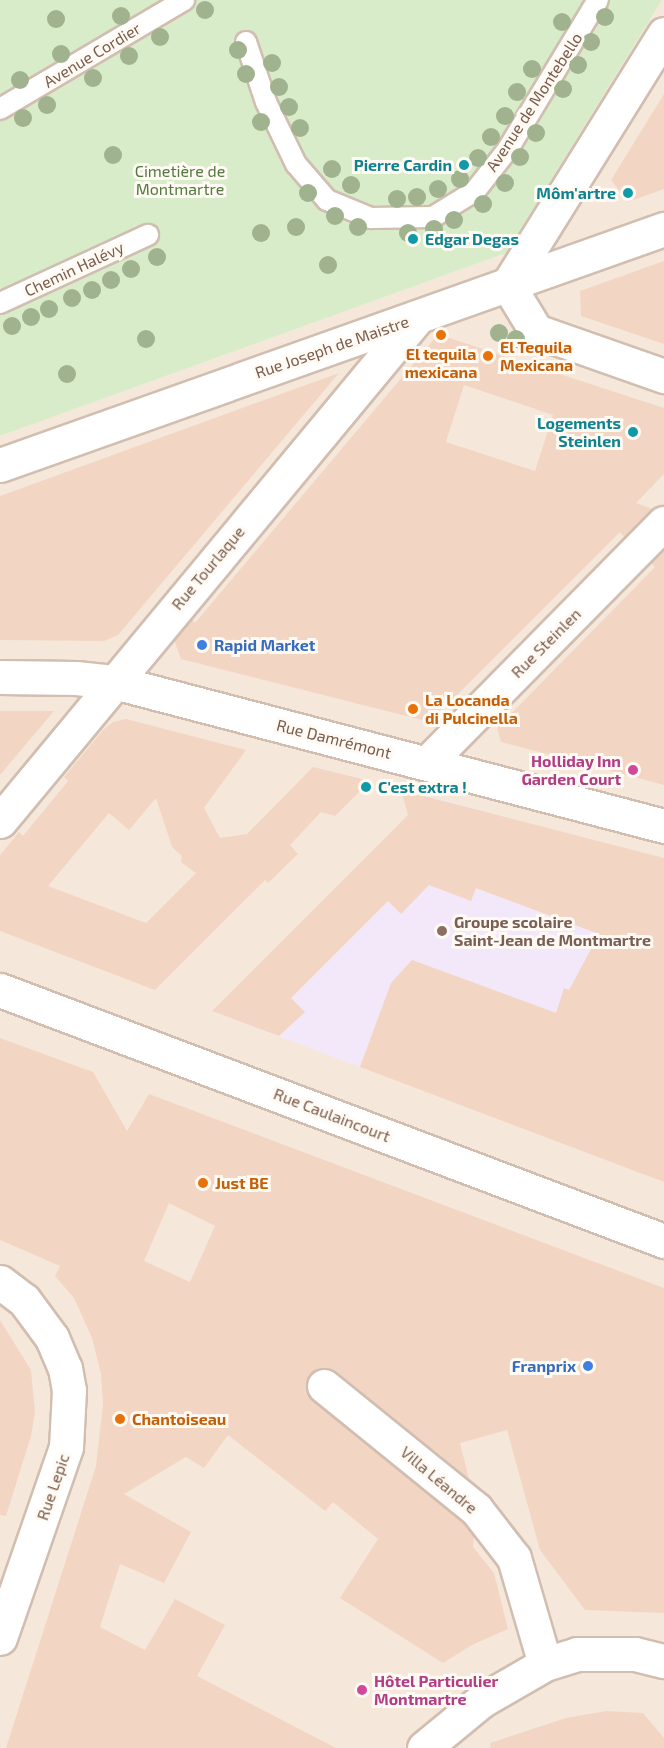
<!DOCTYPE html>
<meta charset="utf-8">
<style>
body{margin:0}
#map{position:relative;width:664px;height:1748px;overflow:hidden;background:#fdf6ec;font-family:"Exo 2",sans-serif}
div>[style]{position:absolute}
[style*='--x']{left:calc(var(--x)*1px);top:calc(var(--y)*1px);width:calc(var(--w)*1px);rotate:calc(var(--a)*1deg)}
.residential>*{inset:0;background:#f5e8da}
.education>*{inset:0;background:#f3e8fa}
.green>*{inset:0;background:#d8ecc9}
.building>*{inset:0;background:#f3d5c3}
.roads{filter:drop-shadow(2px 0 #d1beb0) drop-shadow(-2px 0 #d1beb0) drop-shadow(0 2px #d1beb0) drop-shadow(0 -2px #d1beb0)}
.service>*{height:20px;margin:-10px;padding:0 10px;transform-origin:10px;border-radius:10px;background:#fff}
.minor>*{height:33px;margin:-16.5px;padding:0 16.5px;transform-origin:16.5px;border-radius:16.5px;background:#fff}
.tertiary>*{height:33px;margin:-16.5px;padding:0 16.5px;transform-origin:16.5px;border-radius:16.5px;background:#fff}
.trees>*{width:18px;height:18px;margin:-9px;border-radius:50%;background:#a0b28e}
.dots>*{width:16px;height:16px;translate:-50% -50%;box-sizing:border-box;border:3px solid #fffaf3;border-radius:50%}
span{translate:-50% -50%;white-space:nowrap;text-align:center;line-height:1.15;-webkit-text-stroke:6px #fffaf3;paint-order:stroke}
.street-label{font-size:16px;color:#7a5c4d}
.culture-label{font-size:16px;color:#0d838f;font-weight:700}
.right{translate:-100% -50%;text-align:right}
.left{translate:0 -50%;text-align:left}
.park-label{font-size:16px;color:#537a41}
.food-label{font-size:16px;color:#c56008;font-weight:700}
.shop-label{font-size:16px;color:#366cbe;font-weight:700}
.hotel-label{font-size:16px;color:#b23c85;font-weight:700}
.education-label{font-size:16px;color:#785e54;font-weight:700}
</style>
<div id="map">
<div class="residential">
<div style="clip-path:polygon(662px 0,664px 0,664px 1748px,0 1748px,0 436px,506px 253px)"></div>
</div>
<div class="education">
<div style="clip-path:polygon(427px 796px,486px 812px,469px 886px,612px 938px,556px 1013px,412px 960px,391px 983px,360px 1067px,212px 1011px)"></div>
</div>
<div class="green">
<div style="clip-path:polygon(0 0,662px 0,506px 253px,0 436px)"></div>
</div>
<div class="building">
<div style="clip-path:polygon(664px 94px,664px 189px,628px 202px,611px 180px)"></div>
<div style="clip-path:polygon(664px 261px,664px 344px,581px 316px,580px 291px)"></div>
<div style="clip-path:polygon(evenodd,443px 336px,664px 408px,664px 474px,636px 503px,652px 509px,624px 537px,620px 532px,430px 722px,181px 659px,174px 640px,192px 619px,195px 623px,435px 338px,443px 336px,464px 385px,553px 415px,535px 471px,446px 442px,464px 385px)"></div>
<div style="clip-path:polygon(339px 373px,118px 635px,104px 641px,0 640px,0 496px)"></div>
<div style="clip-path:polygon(664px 550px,664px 785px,501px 742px,497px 728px,655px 567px,651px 563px)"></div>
<div style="clip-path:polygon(0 711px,54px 711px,0 775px)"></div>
<div style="clip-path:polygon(evenodd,126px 719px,246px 750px,204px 808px,220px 838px,247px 834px,313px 767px,370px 781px,335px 816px,321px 812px,290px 845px,298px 854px,268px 883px,265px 880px,155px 990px,0 931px,0 855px,19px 832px,23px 836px,68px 781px,64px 777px,103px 730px,113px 722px,126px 719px,156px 798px,172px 847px,182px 856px,181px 862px,196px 873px,146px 923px,48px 886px,109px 813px,129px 830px,156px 798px)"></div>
<div style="clip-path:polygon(401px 790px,664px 858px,664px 1182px,360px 1067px,391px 983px,412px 960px,556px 1013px,564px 988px,569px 990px,599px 934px,476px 888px,471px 901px,429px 885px,401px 914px,388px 901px,291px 998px,305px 1012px,279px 1036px,212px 1011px,408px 815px)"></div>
<div style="clip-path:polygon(evenodd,0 1038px,93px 1072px,127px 1131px,149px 1094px,664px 1288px,664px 1613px,585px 1610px,540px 1550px,507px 1430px,460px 1443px,469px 1479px,336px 1371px,327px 1368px,318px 1368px,310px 1374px,306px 1383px,306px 1392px,312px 1400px,463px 1522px,474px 1537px,473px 1547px,494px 1573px,508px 1629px,472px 1645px,443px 1663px,340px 1598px,378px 1539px,333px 1502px,325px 1511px,228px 1435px,204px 1468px,186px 1457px,124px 1494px,191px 1532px,164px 1583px,120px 1564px,100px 1627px,145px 1650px,175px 1599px,225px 1625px,197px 1676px,336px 1748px,6px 1748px,96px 1466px,103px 1404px,101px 1374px,92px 1338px,74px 1298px,55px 1276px,60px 1266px,0 1240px,0 1038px,169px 1203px,215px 1226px,190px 1282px,144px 1261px,169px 1203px)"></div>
<div style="clip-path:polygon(0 1320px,31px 1370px,35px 1412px,31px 1436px,6px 1516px,0 1515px)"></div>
<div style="clip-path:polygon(606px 1711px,643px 1713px,664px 1738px,664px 1748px,491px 1748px,490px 1743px,566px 1718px)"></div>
</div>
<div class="roads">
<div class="service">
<div style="--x:246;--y:42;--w:63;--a:71.6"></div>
<div style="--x:266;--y:102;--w:69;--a:64.2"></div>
<div style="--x:296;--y:164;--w:48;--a:49.3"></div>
<div style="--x:327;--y:200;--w:48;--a:22.2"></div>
<div style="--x:371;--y:218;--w:62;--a:-0.9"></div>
<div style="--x:433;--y:217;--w:49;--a:-31.8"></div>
<div style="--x:475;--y:191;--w:53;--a:-51.8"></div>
<div style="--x:508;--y:149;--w:174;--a:-58.9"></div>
<div style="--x:0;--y:109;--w:214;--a:-30.6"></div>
<div style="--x:0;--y:303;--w:163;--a:-24.7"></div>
</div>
<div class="minor">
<div style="--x:664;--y:34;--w:296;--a:121.9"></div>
<div style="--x:508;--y:285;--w:54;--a:58.7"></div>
<div style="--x:536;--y:331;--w:136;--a:19.4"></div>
<div style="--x:0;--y:465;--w:705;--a:-19.57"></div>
<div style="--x:427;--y:763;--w:337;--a:-45.4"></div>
<div style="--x:0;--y:821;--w:653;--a:-50.34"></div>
<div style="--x:0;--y:1282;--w:30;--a:37"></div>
<div style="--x:24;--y:1300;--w:47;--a:53.6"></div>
<div style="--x:52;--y:1338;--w:33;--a:67"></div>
<div style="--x:65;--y:1368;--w:22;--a:80"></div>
<div style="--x:69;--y:1390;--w:57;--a:93"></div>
<div style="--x:66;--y:1447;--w:202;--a:109.1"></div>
<div style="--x:324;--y:1386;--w:196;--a:39"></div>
<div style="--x:476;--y:1509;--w:62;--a:52.2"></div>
<div style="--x:514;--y:1558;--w:110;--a:73.7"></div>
<div style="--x:424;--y:1748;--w:74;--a:-39.5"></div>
<div style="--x:481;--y:1701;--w:74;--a:-30"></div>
<div style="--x:545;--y:1664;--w:34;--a:-17"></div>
<div style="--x:577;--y:1654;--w:58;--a:0"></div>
<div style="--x:635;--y:1654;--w:30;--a:14"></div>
</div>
<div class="tertiary">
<div style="--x:0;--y:677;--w:76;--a:0.8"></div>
<div style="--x:76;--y:678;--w:38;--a:6"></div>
<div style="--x:114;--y:682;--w:569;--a:14.67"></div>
<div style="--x:0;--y:990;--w:710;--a:20.71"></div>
</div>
</div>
<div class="trees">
<div style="left:205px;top:10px"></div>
<div style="left:121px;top:16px"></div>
<div style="left:605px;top:17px"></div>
<div style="left:56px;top:19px"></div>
<div style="left:562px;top:22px"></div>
<div style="left:160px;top:37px"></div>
<div style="left:591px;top:42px"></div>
<div style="left:238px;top:50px"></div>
<div style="left:61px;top:54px"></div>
<div style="left:129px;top:56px"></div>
<div style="left:272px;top:63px"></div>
<div style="left:578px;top:65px"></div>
<div style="left:532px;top:69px"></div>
<div style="left:246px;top:74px"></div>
<div style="left:93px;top:78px"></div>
<div style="left:20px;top:80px"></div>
<div style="left:279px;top:87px"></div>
<div style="left:563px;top:89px"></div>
<div style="left:517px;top:92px"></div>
<div style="left:47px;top:105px"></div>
<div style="left:289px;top:107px"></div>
<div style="left:505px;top:116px"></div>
<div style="left:23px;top:118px"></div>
<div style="left:261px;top:122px"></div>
<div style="left:300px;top:128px"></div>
<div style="left:536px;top:133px"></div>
<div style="left:491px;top:137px"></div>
<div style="left:113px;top:155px"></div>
<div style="left:520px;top:157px"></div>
<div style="left:478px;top:158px"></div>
<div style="left:332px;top:169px"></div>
<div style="left:460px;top:179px"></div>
<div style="left:505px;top:183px"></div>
<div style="left:351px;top:185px"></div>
<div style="left:438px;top:189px"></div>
<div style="left:308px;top:193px"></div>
<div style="left:417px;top:197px"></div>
<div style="left:397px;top:199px"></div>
<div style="left:483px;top:204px"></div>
<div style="left:335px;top:216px"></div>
<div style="left:454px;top:220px"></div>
<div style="left:296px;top:227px"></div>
<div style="left:358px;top:227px"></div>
<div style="left:434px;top:229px"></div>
<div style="left:261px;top:233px"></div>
<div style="left:408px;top:233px"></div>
<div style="left:157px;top:257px"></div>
<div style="left:328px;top:265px"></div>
<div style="left:131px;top:269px"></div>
<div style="left:111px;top:280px"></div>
<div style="left:92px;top:290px"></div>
<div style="left:72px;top:298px"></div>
<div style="left:49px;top:309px"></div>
<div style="left:31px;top:317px"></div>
<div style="left:12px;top:326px"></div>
<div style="left:499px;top:333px"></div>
<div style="left:146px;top:339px"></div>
<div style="left:516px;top:339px"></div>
<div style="left:67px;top:374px"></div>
</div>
<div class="dots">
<div style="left:464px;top:165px;background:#0f9aa8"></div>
<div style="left:628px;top:193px;background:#0f9aa8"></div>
<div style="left:413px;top:239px;background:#0f9aa8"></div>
<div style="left:441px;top:335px;background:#e8710a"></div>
<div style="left:488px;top:356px;background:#e8710a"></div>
<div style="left:633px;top:432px;background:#0f9aa8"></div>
<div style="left:202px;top:645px;background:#3f7fe0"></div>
<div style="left:413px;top:709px;background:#e8710a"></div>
<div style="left:633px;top:770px;background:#d1479c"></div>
<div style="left:366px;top:787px;background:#0f9aa8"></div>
<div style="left:442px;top:931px;background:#8d6e63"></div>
<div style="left:203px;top:1183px;background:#e8710a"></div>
<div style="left:588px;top:1366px;background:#3f7fe0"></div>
<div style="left:120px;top:1419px;background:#e8710a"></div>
<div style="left:362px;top:1690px;background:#d1479c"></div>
</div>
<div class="street-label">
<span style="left:92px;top:55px;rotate:-31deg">Avenue Cordier</span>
<span style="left:534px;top:102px;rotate:-57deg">Avenue de Montebello</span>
<span style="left:74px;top:269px;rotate:-25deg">Chemin Halévy</span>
<span style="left:332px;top:347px;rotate:-19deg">Rue Joseph de Maistre</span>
<span style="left:208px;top:568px;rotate:-50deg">Rue Tourlaque</span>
<span style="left:546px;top:643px;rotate:-45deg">Rue Steinlen</span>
<span style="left:334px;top:739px;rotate:14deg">Rue Damrémont</span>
<span style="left:332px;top:1115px;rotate:21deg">Rue Caulaincourt</span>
<span style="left:439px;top:1480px;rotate:40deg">Villa Léandre</span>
<span style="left:53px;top:1487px;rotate:-71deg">Rue Lepic</span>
</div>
<div class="culture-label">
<span class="right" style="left:452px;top:165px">Pierre Cardin</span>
<span class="right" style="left:616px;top:193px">Môm'artre</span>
<span class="left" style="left:425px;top:239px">Edgar Degas</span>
<span class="right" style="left:621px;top:432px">Logements<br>Steinlen</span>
<span class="left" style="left:378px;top:787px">C'est extra !</span>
</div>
<div class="park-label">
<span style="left:180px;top:180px">Cimetière de<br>Montmartre</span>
</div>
<div class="food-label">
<span class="left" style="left:500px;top:356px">El Tequila<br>Mexicana</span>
<span style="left:441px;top:363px">El tequila<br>mexicana</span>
<span class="left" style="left:425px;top:709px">La Locanda<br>di Pulcinella</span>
<span class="left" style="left:215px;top:1183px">Just BE</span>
<span class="left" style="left:132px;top:1419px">Chantoiseau</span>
</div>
<div class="shop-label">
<span class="left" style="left:214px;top:645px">Rapid Market</span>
<span class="right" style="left:576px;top:1366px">Franprix</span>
</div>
<div class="hotel-label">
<span class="right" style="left:621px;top:770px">Holliday Inn<br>Garden Court</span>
<span class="left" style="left:374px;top:1690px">Hôtel Particulier<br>Montmartre</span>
</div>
<div class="education-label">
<span class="left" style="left:454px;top:931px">Groupe scolaire<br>Saint-Jean de Montmartre</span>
</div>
</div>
